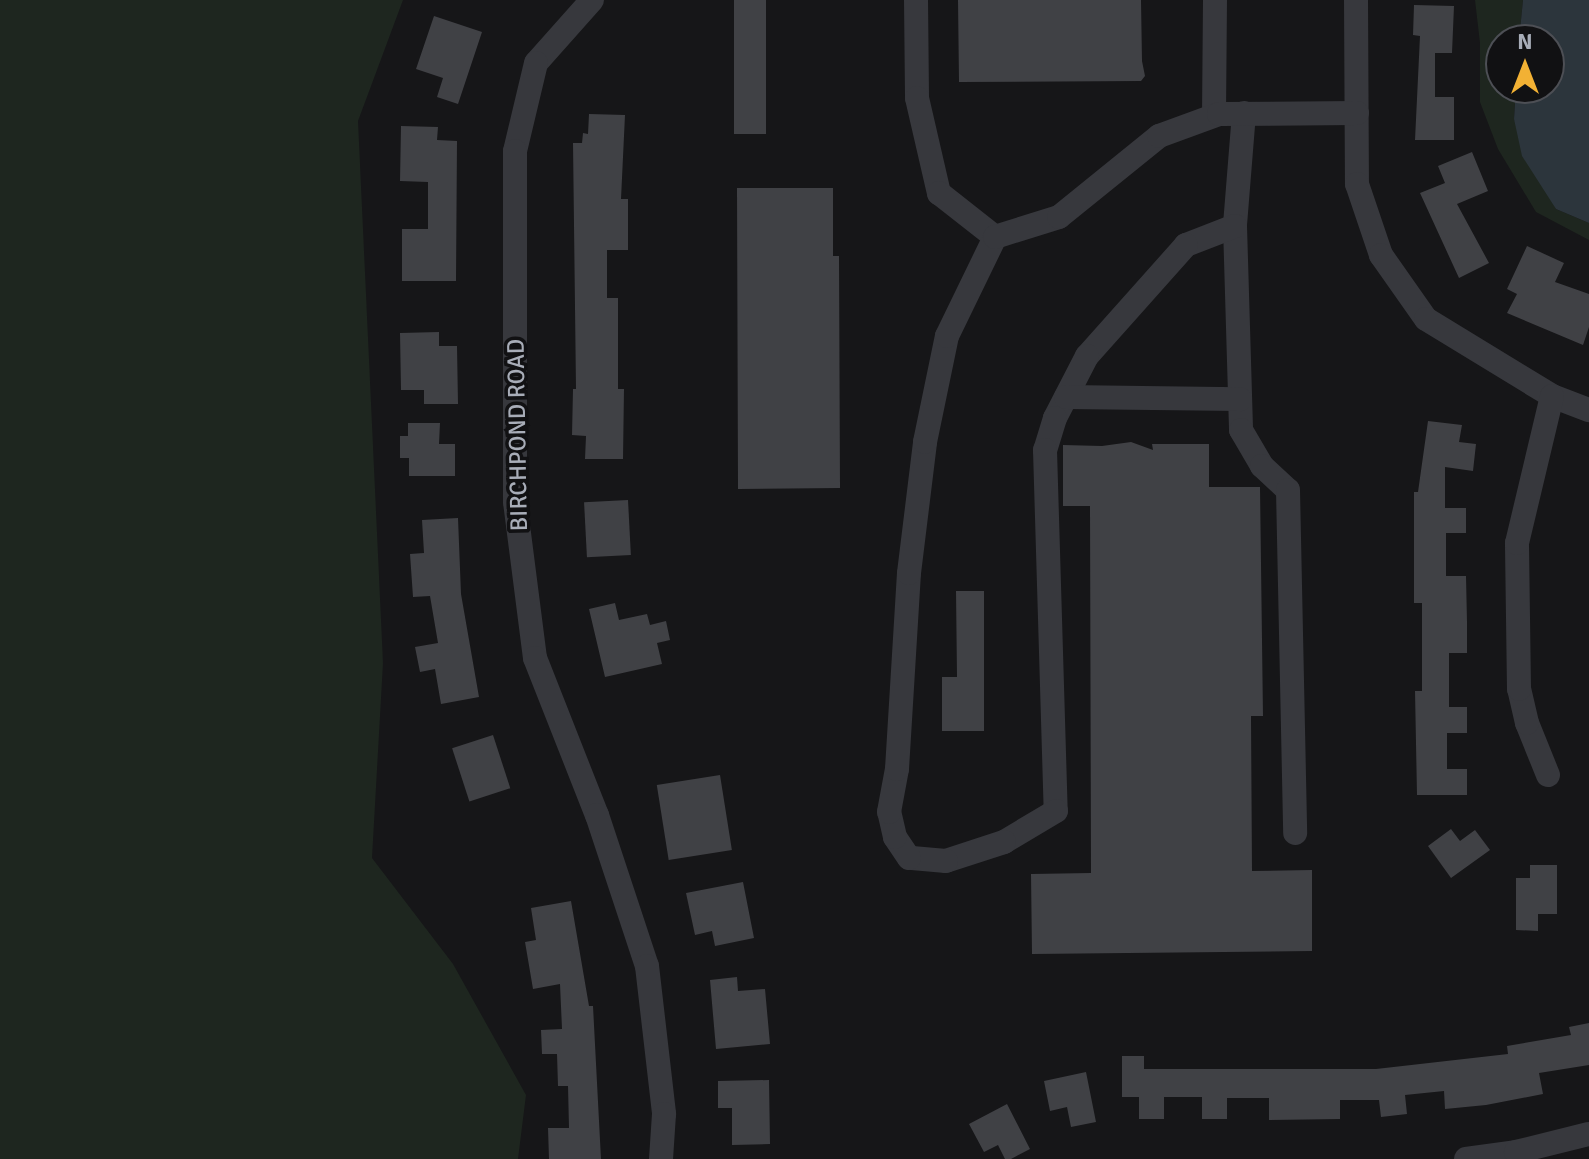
<!DOCTYPE html>
<style>
body{margin:0}
#map{position:relative;width:1589px;height:1159px;overflow:hidden;background:#161618;font-family:Signika,sans-serif}
div>[style]{position:absolute}
[style*='--x']{left:calc(var(--x)*1px);top:calc(var(--y)*1px);width:calc(var(--w)*1px);rotate:calc(var(--a)*1deg)}
.green>*{inset:0;background:#1e261f}
.water>*{inset:0;background:#2c353c}
.building>*{inset:0;background:#404145;transform-origin:0 0}
.minor>*{height:24px;margin:-12px;padding:0 12px;transform-origin:12px;border-radius:12px;background:#37383d}
span{translate:-50% -50%;white-space:nowrap;text-align:center;line-height:1.15;-webkit-text-stroke:7px #111113;paint-order:stroke}
.street-label{font-size:24px;color:#a8adb8}
.north{position:absolute;left:1485px;top:24px;width:80px;height:80px;box-sizing:border-box;background:#111113;border:2px solid #4d4f55;border-radius:50%;rotate:0deg;font-size:22px;font-weight:700;line-height:32px;text-align:center;color:#a8adb8}
.north::after{content:'';display:block;margin:auto;width:28px;height:36px;background:#f2b134;clip-path:polygon(50% 0,100% 100%,50% 72%,0 100%)}
</style>
<div id="map">
<div class="green">
<div style="clip-path:polygon(0 0,403px 0,358px 121px,383px 663px,372px 858px,453px 964px,526px 1095px,518px 1159px,0 1159px)"></div>
<div style="clip-path:polygon(1475px 0,1523px 0,1519px 40px,1501px 40px,1501px 88px,1516px 88px,1514px 119px,1556px 209px,1589px 223px,1589px 240px,1536px 212px,1498px 149px,1480px 102px,1480px 43px)"></div>
</div>
<div class="water">
<div style="clip-path:polygon(1523px 0,1589px 0,1589px 223px,1556px 209px,1522px 156px,1514px 119px,1516px 88px,1549px 88px,1549px 40px,1519px 40px)"></div>
</div>
<div class="building">
<div style="left:734px;top:0;width:32px;height:134px"></div>
<div style="clip-path:polygon(958px 0,1141px 0,1142px 61px,1145px 76px,1141px 81px,959px 82px)"></div>
<div style="clip-path:polygon(1414px 5px,1454px 6px,1452px 53px,1435px 53px,1435px 97px,1454px 97px,1454px 140px,1415px 140px,1420px 36px,1413px 35px)"></div>
<div style="clip-path:polygon(434px 16px,482px 32px,458px 104px,437px 97px,443px 78px,416px 69px)"></div>
<div style="clip-path:polygon(589px 114px,625px 115px,621px 199px,628px 199px,628px 250px,607px 250px,607px 298px,618px 298px,618px 389px,624px 389px,623px 459px,585px 459px,586px 436px,572px 435px,573px 389px,576px 389px,573px 143px,582px 143px,583px 133px,588px 134px)"></div>
<div style="clip-path:polygon(401px 126px,438px 127px,437px 140px,457px 141px,456px 281px,402px 281px,402px 229px,428px 229px,428px 182px,400px 181px)"></div>
<div style="clip-path:polygon(1472px 152px,1488px 191px,1457px 204px,1489px 263px,1459px 278px,1420px 193px,1445px 183px,1438px 166px)"></div>
<div style="clip-path:polygon(737px 188px,833px 188px,833px 256px,839px 256px,840px 488px,738px 489px)"></div>
<div style="clip-path:polygon(1527px 246px,1564px 263px,1555px 282px,1589px 294px,1589px 327px,1583px 345px,1507px 313px,1517px 294px,1507px 289px)"></div>
<div style="clip-path:polygon(439px 332px,439px 346px,457px 346px,458px 404px,424px 404px,424px 390px,401px 390px,400px 333px)"></div>
<div style="clip-path:polygon(1428px 421px,1462px 425px,1459px 442px,1476px 444px,1473px 471px,1445px 467px,1445px 508px,1466px 508px,1466px 533px,1446px 533px,1446px 576px,1466px 576px,1467px 622px,1467px 653px,1449px 653px,1449px 707px,1467px 707px,1467px 733px,1447px 733px,1447px 769px,1467px 769px,1467px 795px,1417px 795px,1415px 691px,1422px 691px,1422px 603px,1414px 603px,1414px 492px,1418px 492px)"></div>
<div style="clip-path:polygon(408px 423px,440px 423px,439px 444px,455px 444px,455px 476px,409px 476px,409px 458px,400px 458px,400px 436px,408px 436px)"></div>
<div style="clip-path:polygon(1131px 442px,1153px 450px,1152px 444px,1209px 444px,1209px 487px,1260px 487px,1263px 716px,1251px 716px,1252px 871px,1312px 870px,1312px 951px,1032px 954px,1031px 874px,1091px 873px,1090px 506px,1063px 506px,1063px 445px,1102px 446px)"></div>
<div style="left:628px;top:500px;width:55px;height:44px;rotate:87deg"></div>
<div style="clip-path:polygon(458px 518px,461px 594px,479px 697px,441px 704px,435px 669px,420px 672px,415px 647px,438px 643px,430px 596px,413px 597px,410px 554px,424px 553px,422px 520px)"></div>
<div style="clip-path:polygon(956px 591px,984px 591px,984px 731px,942px 731px,942px 677px,957px 677px)"></div>
<div style="clip-path:polygon(615px 603px,619px 620px,647px 614px,650px 625px,666px 621px,670px 640px,657px 643px,662px 664px,605px 677px,589px 609px)"></div>
<div style="left:493px;top:735px;width:56px;height:43px;rotate:72deg"></div>
<div style="left:720px;top:775px;width:76px;height:64px;rotate:81deg"></div>
<div style="clip-path:polygon(1451px 829px,1460px 841px,1475px 830px,1490px 850px,1451px 878px,1428px 846px)"></div>
<div style="clip-path:polygon(1530px 865px,1557px 865px,1557px 914px,1538px 914px,1538px 931px,1516px 930px,1516px 878px,1530px 878px)"></div>
<div style="clip-path:polygon(743px 882px,754px 938px,715px 946px,712px 931px,695px 935px,686px 893px)"></div>
<div style="clip-path:polygon(571px 901px,589px 1006px,593px 1006px,601px 1159px,549px 1159px,548px 1128px,569px 1128px,568px 1086px,558px 1086px,557px 1054px,542px 1054px,541px 1030px,562px 1029px,560px 984px,533px 989px,525px 942px,536px 940px,531px 908px)"></div>
<div style="clip-path:polygon(737px 977px,738px 991px,765px 989px,770px 1044px,716px 1049px,710px 980px)"></div>
<div style="clip-path:polygon(1589px 1023px,1589px 1065px,1539px 1073px,1543px 1094px,1486px 1105px,1445px 1109px,1444px 1091px,1405px 1095px,1407px 1114px,1381px 1117px,1379px 1100px,1340px 1100px,1340px 1119px,1269px 1120px,1269px 1098px,1227px 1098px,1227px 1119px,1202px 1119px,1202px 1097px,1164px 1097px,1164px 1119px,1139px 1119px,1139px 1097px,1122px 1097px,1122px 1056px,1144px 1056px,1144px 1069px,1376px 1069px,1508px 1054px,1507px 1046px,1571px 1035px,1569px 1027px)"></div>
<div style="clip-path:polygon(1086px 1072px,1096px 1122px,1071px 1127px,1067px 1107px,1050px 1111px,1044px 1081px)"></div>
<div style="clip-path:polygon(769px 1080px,770px 1144px,732px 1145px,732px 1108px,718px 1108px,718px 1081px)"></div>
<div style="clip-path:polygon(1007px 1104px,1030px 1149px,1011px 1159px,1005px 1159px,998px 1145px,984px 1152px,969px 1124px)"></div>
</div>
<div class="minor">
<div style="--x:592;--y:0;--w:84;--a:131.6"></div>
<div style="--x:536;--y:63;--w:90;--a:103.4"></div>
<div style="--x:515;--y:151;--w:351;--a:90"></div>
<div style="--x:515;--y:502;--w:157;--a:82.7"></div>
<div style="--x:535;--y:658;--w:169;--a:68.5"></div>
<div style="--x:597;--y:815;--w:159;--a:71.7"></div>
<div style="--x:647;--y:966;--w:149;--a:83.4"></div>
<div style="--x:664;--y:1114;--w:45;--a:93.8"></div>
<div style="--x:916;--y:0;--w:98;--a:89.4"></div>
<div style="--x:917;--y:98;--w:98;--a:77"></div>
<div style="--x:939;--y:193;--w:71;--a:38.2"></div>
<div style="--x:1356;--y:0;--w:184;--a:89.7"></div>
<div style="--x:1357;--y:184;--w:75;--a:71.3"></div>
<div style="--x:1381;--y:255;--w:78;--a:54.9"></div>
<div style="--x:1426;--y:319;--w:148;--a:31.4"></div>
<div style="--x:1552;--y:396;--w:40;--a:21"></div>
<div style="--x:1244;--y:113;--w:113;--a:94.6"></div>
<div style="--x:1235;--y:226;--w:204;--a:88.3"></div>
<div style="--x:1241;--y:430;--w:42;--a:59.7"></div>
<div style="--x:1262;--y:466;--w:35;--a:43"></div>
<div style="--x:1288;--y:490;--w:343;--a:88.8"></div>
<div style="--x:1214;--y:115;--w:115;--a:-89.5"></div>
<div style="--x:1235;--y:226;--w:53;--a:158.8"></div>
<div style="--x:1186;--y:245;--w:149;--a:131.7"></div>
<div style="--x:1087;--y:356;--w:70;--a:117.3"></div>
<div style="--x:1055;--y:418;--w:34;--a:107"></div>
<div style="--x:1045;--y:450;--w:361;--a:88.3"></div>
<div style="--x:1056;--y:811;--w:61;--a:149.2"></div>
<div style="--x:1004;--y:842;--w:61;--a:161.9"></div>
<div style="--x:946;--y:861;--w:37;--a:-175"></div>
<div style="--x:909;--y:858;--w:25;--a:-124"></div>
<div style="--x:895;--y:837;--w:26;--a:-103"></div>
<div style="--x:889;--y:812;--w:44;--a:-79.5"></div>
<div style="--x:897;--y:769;--w:196;--a:-86.5"></div>
<div style="--x:909;--y:573;--w:132;--a:-83"></div>
<div style="--x:925;--y:442;--w:108;--a:-78.3"></div>
<div style="--x:947;--y:336;--w:110;--a:-64.1"></div>
<div style="--x:995;--y:237;--w:67;--a:-17.4"></div>
<div style="--x:1059;--y:217;--w:129;--a:-39"></div>
<div style="--x:1159;--y:136;--w:64;--a:-20.1"></div>
<div style="--x:1219;--y:114;--w:138;--a:-0.4"></div>
<div style="--x:1066;--y:397;--w:174;--a:0.7"></div>
<div style="--x:1548;--y:775;--w:56;--a:-112"></div>
<div style="--x:1527;--y:723;--w:35;--a:-103"></div>
<div style="--x:1519;--y:689;--w:146;--a:-90.8"></div>
<div style="--x:1517;--y:543;--w:151;--a:-76.6"></div>
<div style="--x:1466;--y:1159;--w:50;--a:-8"></div>
<div style="--x:1516;--y:1152;--w:75;--a:-13.9"></div>
</div>
<div class="street-label">
<span style="left:518px;top:435px;rotate:-91deg">BIRCHPOND ROAD</span>
</div>
<div class="north">N</div>
</div>
